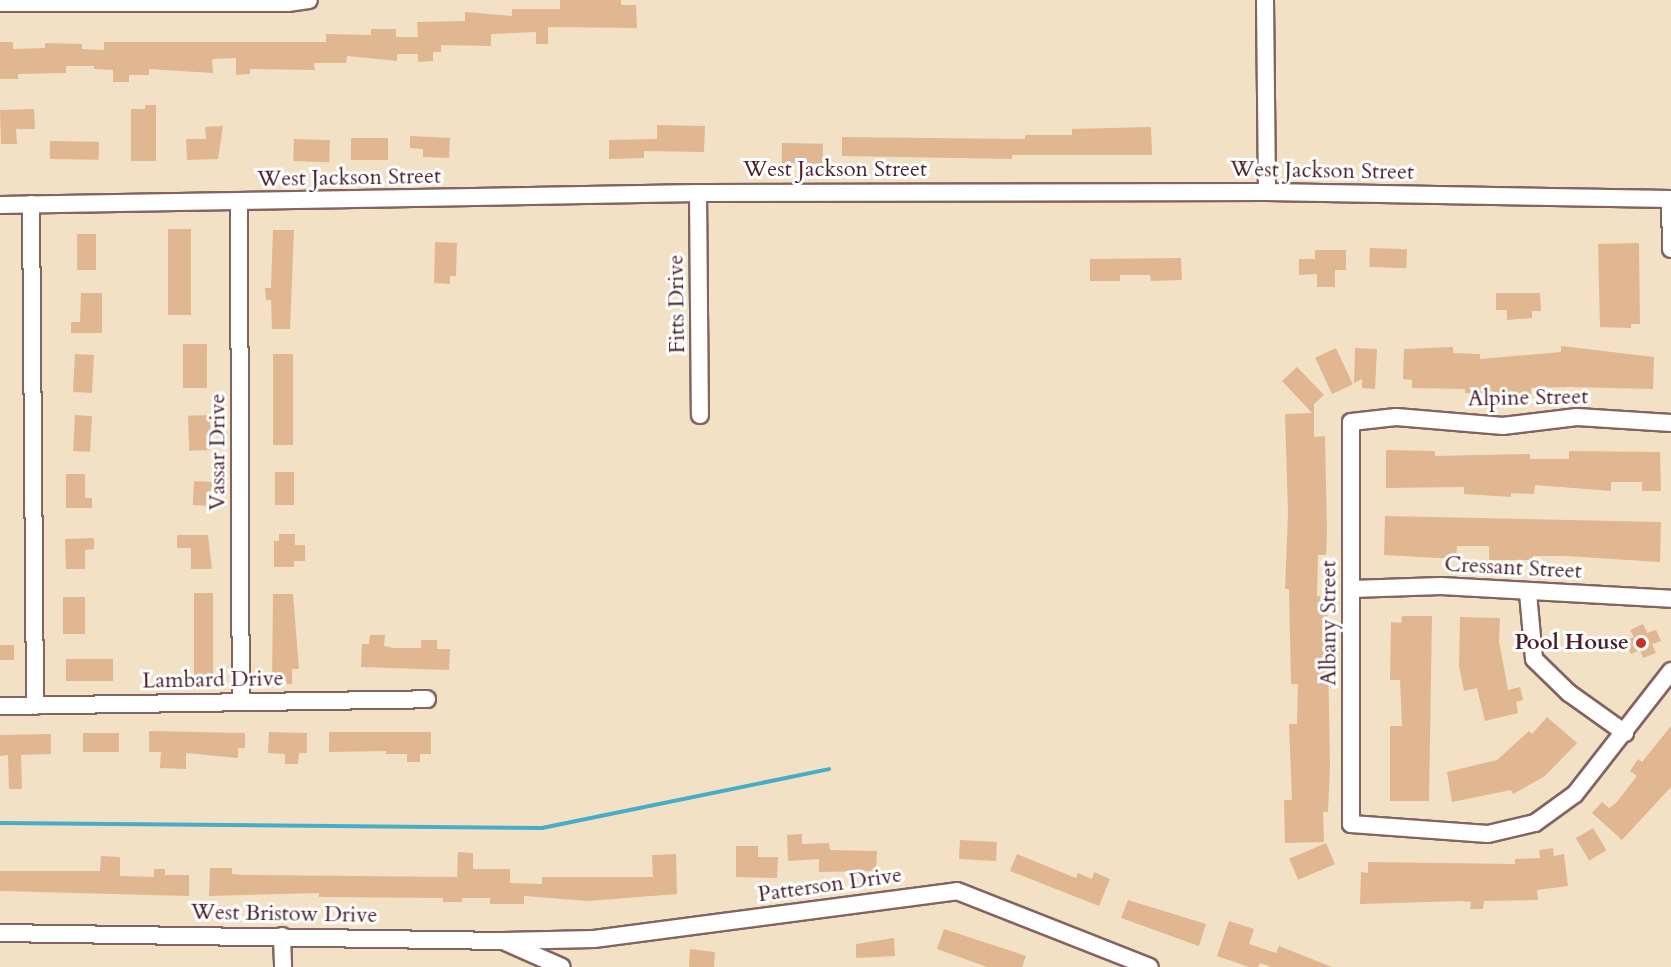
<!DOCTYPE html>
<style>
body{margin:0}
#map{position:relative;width:1671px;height:967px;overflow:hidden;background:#f3e1c6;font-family:Cardo,serif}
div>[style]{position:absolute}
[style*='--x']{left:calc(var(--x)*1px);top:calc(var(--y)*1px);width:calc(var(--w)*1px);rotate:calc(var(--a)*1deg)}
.stream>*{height:4px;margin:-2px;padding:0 2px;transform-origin:2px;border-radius:2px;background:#47adc7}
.building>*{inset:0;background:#e0b791;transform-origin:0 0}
.roads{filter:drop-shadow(2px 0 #856361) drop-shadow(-2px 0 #856361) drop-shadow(0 2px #856361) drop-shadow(0 -2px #856361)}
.minor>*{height:16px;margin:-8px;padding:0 8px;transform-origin:8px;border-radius:8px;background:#fff}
.dots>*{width:16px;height:16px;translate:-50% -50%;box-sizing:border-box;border:3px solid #fff;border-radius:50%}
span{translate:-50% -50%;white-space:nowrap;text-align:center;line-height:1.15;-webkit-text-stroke:6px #fff;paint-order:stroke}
.street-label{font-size:22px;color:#4a1f2b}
.poi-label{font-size:22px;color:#4a1f2b;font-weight:700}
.right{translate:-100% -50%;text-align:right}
</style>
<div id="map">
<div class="stream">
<div style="--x:0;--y:823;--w:542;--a:0.53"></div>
<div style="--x:542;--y:828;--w:293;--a:-11.6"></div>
</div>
<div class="building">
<div style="clip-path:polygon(560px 0,621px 0,621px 5px,636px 5px,637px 28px,548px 27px,548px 44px,536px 44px,536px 32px,491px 34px,491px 46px,441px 45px,441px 52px,433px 52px,433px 61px,418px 62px,418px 54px,397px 54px,397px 61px,347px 56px,346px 63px,314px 63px,315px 70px,250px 69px,250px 74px,236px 75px,236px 58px,212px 59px,213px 73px,149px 69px,149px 75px,129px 75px,129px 82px,113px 82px,113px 70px,94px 69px,94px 66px,66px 66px,66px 73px,18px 74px,18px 79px,0 79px,0 42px,13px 42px,13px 49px,45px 48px,45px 43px,82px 44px,82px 49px,104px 50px,104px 42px,326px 42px,326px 34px,371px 35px,371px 29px,396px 29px,396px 37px,418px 37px,417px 22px,465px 21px,465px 12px,512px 16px,512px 9px,560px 9px)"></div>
<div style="clip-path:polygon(145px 105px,156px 105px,156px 161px,131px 161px,131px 109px,145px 109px)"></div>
<div style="clip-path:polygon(34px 109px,35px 129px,16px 129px,17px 144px,1px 144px,0 110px)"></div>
<div style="clip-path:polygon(657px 125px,705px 126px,704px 152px,644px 151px,644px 158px,609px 159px,609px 140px,657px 139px)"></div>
<div style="clip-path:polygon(223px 126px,218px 159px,187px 160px,186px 139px,206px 139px,205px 127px)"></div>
<div style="clip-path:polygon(1151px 127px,1152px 155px,1012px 155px,1012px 159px,842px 156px,842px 137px,1025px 139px,1025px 135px,1072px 135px,1072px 129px)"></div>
<div style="clip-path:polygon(410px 136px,450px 138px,449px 158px,423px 157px,423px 149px,410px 148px)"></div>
<div style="left:351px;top:138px;width:37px;height:22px"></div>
<div style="left:294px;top:139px;width:36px;height:22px;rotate:2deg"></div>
<div style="left:50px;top:141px;width:49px;height:18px;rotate:1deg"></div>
<div style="left:782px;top:143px;width:41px;height:20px;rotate:1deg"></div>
<div style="left:191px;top:229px;width:86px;height:23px;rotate:90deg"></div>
<div style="clip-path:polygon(273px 230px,294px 230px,290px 329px,272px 329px,271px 300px,266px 300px,265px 288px,271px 288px)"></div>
<div style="left:77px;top:234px;width:19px;height:36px"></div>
<div style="clip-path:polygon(435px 242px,457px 243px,456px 276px,450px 276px,450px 284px,434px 283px)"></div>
<div style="clip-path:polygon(1639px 243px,1640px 324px,1631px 324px,1631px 328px,1600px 327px,1598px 244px)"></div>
<div style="left:1370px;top:248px;width:37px;height:19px;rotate:2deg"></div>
<div style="clip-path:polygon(1315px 250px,1346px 250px,1346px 270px,1335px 270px,1335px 287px,1317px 287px,1317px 274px,1299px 275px,1299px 259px,1315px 259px)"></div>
<div style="clip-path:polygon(1181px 258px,1182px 280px,1151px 281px,1150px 275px,1120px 275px,1120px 281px,1090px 281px,1090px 259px)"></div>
<div style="clip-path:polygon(81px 293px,102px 293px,102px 333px,71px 333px,71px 322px,80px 322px)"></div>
<div style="clip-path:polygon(1496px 293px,1540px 293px,1541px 311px,1532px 311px,1532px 318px,1507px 320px,1507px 310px,1496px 310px)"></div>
<div style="left:183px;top:344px;width:24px;height:44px"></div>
<div style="clip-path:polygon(1561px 346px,1654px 357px,1653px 389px,1568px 387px,1531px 388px,1531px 394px,1465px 393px,1465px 389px,1412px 388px,1412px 380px,1403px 379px,1404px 349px,1453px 347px,1453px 353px,1480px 354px,1480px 359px,1561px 352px)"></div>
<div style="left:1336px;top:348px;width:40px;height:23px;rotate:65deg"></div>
<div style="clip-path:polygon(1355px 348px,1377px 349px,1375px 389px,1362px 388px,1362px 379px,1354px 383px)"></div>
<div style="left:75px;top:354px;width:19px;height:38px;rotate:3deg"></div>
<div style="left:273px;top:354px;width:20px;height:91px"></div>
<div style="clip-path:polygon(1297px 367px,1324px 395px,1314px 404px,1314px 437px,1325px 436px,1327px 533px,1326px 555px,1318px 555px,1317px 596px,1327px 596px,1330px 767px,1328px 812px,1323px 812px,1324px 842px,1285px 843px,1284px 800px,1292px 800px,1289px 724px,1297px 724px,1298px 684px,1291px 684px,1289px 589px,1285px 589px,1288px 513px,1285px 414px,1312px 413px,1282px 381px)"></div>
<div style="left:75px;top:415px;width:17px;height:36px;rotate:3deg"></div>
<div style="left:210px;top:415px;width:35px;height:22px;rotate:88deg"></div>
<div style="clip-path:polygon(1386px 450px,1435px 451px,1435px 456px,1530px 454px,1530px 459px,1569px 459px,1569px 451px,1660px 452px,1661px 491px,1642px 491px,1642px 482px,1611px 482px,1611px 491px,1535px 485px,1534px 494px,1511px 493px,1511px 497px,1464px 494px,1464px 487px,1386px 488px)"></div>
<div style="left:275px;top:472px;width:19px;height:33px"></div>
<div style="clip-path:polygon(66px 474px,85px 474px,85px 498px,92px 498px,92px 508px,66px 508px)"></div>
<div style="left:194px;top:481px;width:18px;height:24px;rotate:3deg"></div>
<div style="clip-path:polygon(1385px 516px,1661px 522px,1660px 562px,1566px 556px,1533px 556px,1533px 560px,1489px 560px,1489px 546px,1457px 546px,1456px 559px,1384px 555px)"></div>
<div style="clip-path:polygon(279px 534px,295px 534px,295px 545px,305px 545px,305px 561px,294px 561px,294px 567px,274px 567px,274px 541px,279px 541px)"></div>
<div style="clip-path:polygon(177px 535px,208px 535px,212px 569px,191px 569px,191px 548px,177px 548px)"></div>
<div style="clip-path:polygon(94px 538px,94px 549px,85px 550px,85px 569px,66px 569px,65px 539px)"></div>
<div style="left:194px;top:593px;width:19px;height:87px"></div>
<div style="clip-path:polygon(273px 594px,293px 594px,299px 669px,292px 669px,292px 684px,272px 684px)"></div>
<div style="left:63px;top:597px;width:22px;height:37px"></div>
<div style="clip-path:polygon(1402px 616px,1432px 616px,1429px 801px,1390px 801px,1390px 726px,1402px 726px,1400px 680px,1390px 680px,1391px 622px,1401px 623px)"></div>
<div style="clip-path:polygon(1460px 617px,1500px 618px,1499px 641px,1508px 690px,1520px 687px,1523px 700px,1516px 702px,1518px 713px,1485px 721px,1477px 688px,1464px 691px,1459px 666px)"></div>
<div style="clip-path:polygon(1643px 624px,1647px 633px,1656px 630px,1661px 641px,1652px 644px,1656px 653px,1643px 658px,1640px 650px,1631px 654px,1625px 641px,1634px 637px,1630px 630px)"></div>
<div style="clip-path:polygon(370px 635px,385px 635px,384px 646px,393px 648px,421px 648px,421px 640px,437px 640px,437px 649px,450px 649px,449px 670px,361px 667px,362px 644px,369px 644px)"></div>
<div style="left:0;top:645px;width:14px;height:15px"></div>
<div style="left:113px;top:659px;width:22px;height:47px;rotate:90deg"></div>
<div style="clip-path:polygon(1547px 717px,1577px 743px,1545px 776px,1513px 794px,1511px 790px,1452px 802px,1447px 772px,1497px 760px,1529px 731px,1532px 734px)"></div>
<div style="clip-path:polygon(1671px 726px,1671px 787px,1622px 840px,1592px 813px,1602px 802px,1609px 808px,1616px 803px,1637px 776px,1630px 771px,1638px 759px,1642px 762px)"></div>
<div style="clip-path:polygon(149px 731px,245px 733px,245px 748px,238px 748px,238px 758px,186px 753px,186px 769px,160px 768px,161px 752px,149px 752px)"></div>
<div style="clip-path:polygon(269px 732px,307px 733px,307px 753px,299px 753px,298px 764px,285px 764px,285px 754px,268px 753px)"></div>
<div style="clip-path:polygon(329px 732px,431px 732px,431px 754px,420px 754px,420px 762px,407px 762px,407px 754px,386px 754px,386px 751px,329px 752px)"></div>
<div style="left:119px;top:733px;width:19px;height:36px;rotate:90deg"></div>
<div style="clip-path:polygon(51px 734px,51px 754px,21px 755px,22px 789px,9px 789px,8px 755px,0 756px,0 735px)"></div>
<div style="left:1593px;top:828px;width:26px;height:20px;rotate:59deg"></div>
<div style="clip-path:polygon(802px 834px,802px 844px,829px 843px,830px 850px,877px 851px,876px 871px,819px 872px,819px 859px,788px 861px,787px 835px)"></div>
<div style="left:960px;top:840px;width:37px;height:19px;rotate:3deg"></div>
<div style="left:1326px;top:843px;width:23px;height:40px;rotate:67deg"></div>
<div style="clip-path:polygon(736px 846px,758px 846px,758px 857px,778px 857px,777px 878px,736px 877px)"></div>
<div style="clip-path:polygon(1553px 848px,1554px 856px,1564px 854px,1568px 886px,1537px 890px,1538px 900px,1484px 901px,1483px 909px,1470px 909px,1471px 902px,1460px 901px,1360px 904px,1361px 872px,1368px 873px,1368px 862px,1515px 864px,1515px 859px,1540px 858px,1539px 850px)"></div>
<div style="clip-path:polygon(458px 852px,473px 853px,473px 869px,510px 869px,510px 883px,542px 884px,542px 877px,653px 877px,652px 855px,676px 854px,677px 894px,588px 901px,524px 896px,524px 904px,490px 904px,490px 898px,462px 898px,462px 902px,443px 902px,443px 898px,319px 897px,319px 893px,209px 896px,210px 868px,232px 868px,232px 874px,245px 875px,457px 877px)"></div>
<div style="clip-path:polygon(1017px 854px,1076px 878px,1078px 873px,1092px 879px,1094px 872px,1110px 879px,1099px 906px,1010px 871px)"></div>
<div style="clip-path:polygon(101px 856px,120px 857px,120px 876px,154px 877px,154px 869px,165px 869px,165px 875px,189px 875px,189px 896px,0 891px,0 871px,100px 871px)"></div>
<div style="clip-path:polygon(1128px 900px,1206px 924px,1199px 946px,1121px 918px)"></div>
<div style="clip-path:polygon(1229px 921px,1254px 929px,1249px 944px,1276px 953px,1279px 946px,1332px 967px,1271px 967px,1260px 963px,1258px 967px,1249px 967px,1217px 956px)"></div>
<div style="clip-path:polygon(944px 929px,1026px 956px,1022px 967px,987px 967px,937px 949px)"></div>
<div style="clip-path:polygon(894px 938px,895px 956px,856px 958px,856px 944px)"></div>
<div style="clip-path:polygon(690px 949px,715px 952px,714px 967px,689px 967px)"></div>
</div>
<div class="roads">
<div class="minor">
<div style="--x:1265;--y:0;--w:192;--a:89.4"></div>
<div style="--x:0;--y:3;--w:288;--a:0"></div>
<div style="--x:288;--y:3;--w:21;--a:-8"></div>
<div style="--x:698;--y:193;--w:222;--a:89.5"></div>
<div style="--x:1670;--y:199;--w:50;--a:88.9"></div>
<div style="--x:239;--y:203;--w:498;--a:89.8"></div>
<div style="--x:31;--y:204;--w:502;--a:89.54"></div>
<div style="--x:0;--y:205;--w:698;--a:-0.98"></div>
<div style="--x:698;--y:193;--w:569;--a:-0.1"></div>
<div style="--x:1267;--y:192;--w:404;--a:1"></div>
<div style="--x:1671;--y:423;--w:94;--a:-176.3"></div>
<div style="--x:1577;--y:417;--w:75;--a:173.1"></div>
<div style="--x:1503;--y:426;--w:107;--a:-175.2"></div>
<div style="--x:1396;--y:417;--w:45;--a:173.7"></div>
<div style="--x:1351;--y:422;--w:402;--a:90"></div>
<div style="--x:1351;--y:824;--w:137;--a:4.2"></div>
<div style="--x:1488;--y:834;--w:48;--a:-13.2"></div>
<div style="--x:1535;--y:823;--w:49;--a:-35.9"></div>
<div style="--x:1575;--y:794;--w:156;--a:-52"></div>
<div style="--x:1352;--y:589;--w:89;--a:-1.9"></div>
<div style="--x:1441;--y:586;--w:230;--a:3.2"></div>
<div style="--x:1528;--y:593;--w:66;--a:84.8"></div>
<div style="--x:1534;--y:659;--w:49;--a:44.2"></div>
<div style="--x:1569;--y:693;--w:69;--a:35.5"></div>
<div style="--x:0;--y:706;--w:427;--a:-0.9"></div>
<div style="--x:0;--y:933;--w:503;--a:0.91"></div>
<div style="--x:503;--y:941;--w:64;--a:23.8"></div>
<div style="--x:282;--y:936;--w:31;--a:88"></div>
<div style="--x:503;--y:941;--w:91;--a:-1.3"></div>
<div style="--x:594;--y:939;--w:366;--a:-7.5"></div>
<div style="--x:957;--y:891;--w:207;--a:21.5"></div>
</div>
</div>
<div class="dots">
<div style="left:1641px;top:643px;background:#c8321e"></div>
</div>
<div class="street-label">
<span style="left:835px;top:170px">West Jackson Street</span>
<span style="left:1322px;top:171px;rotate:1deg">West Jackson Street</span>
<span style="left:349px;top:178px;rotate:-1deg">West Jackson Street</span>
<span style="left:677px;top:304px;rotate:-91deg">Fitts Drive</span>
<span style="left:1528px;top:398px;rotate:-1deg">Alpine Street</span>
<span style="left:218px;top:452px;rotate:-90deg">Vassar Drive</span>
<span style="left:1513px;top:568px;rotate:3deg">Cressant Street</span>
<span style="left:1329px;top:623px;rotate:-90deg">Albany Street</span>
<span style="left:213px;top:680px;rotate:-1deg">Lambard Drive</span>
<span style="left:830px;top:885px;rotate:-8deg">Patterson Drive</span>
<span style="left:284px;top:914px;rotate:1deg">West Bristow Drive</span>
</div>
<div class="poi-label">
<span class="right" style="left:1629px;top:643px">Pool House</span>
</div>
</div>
